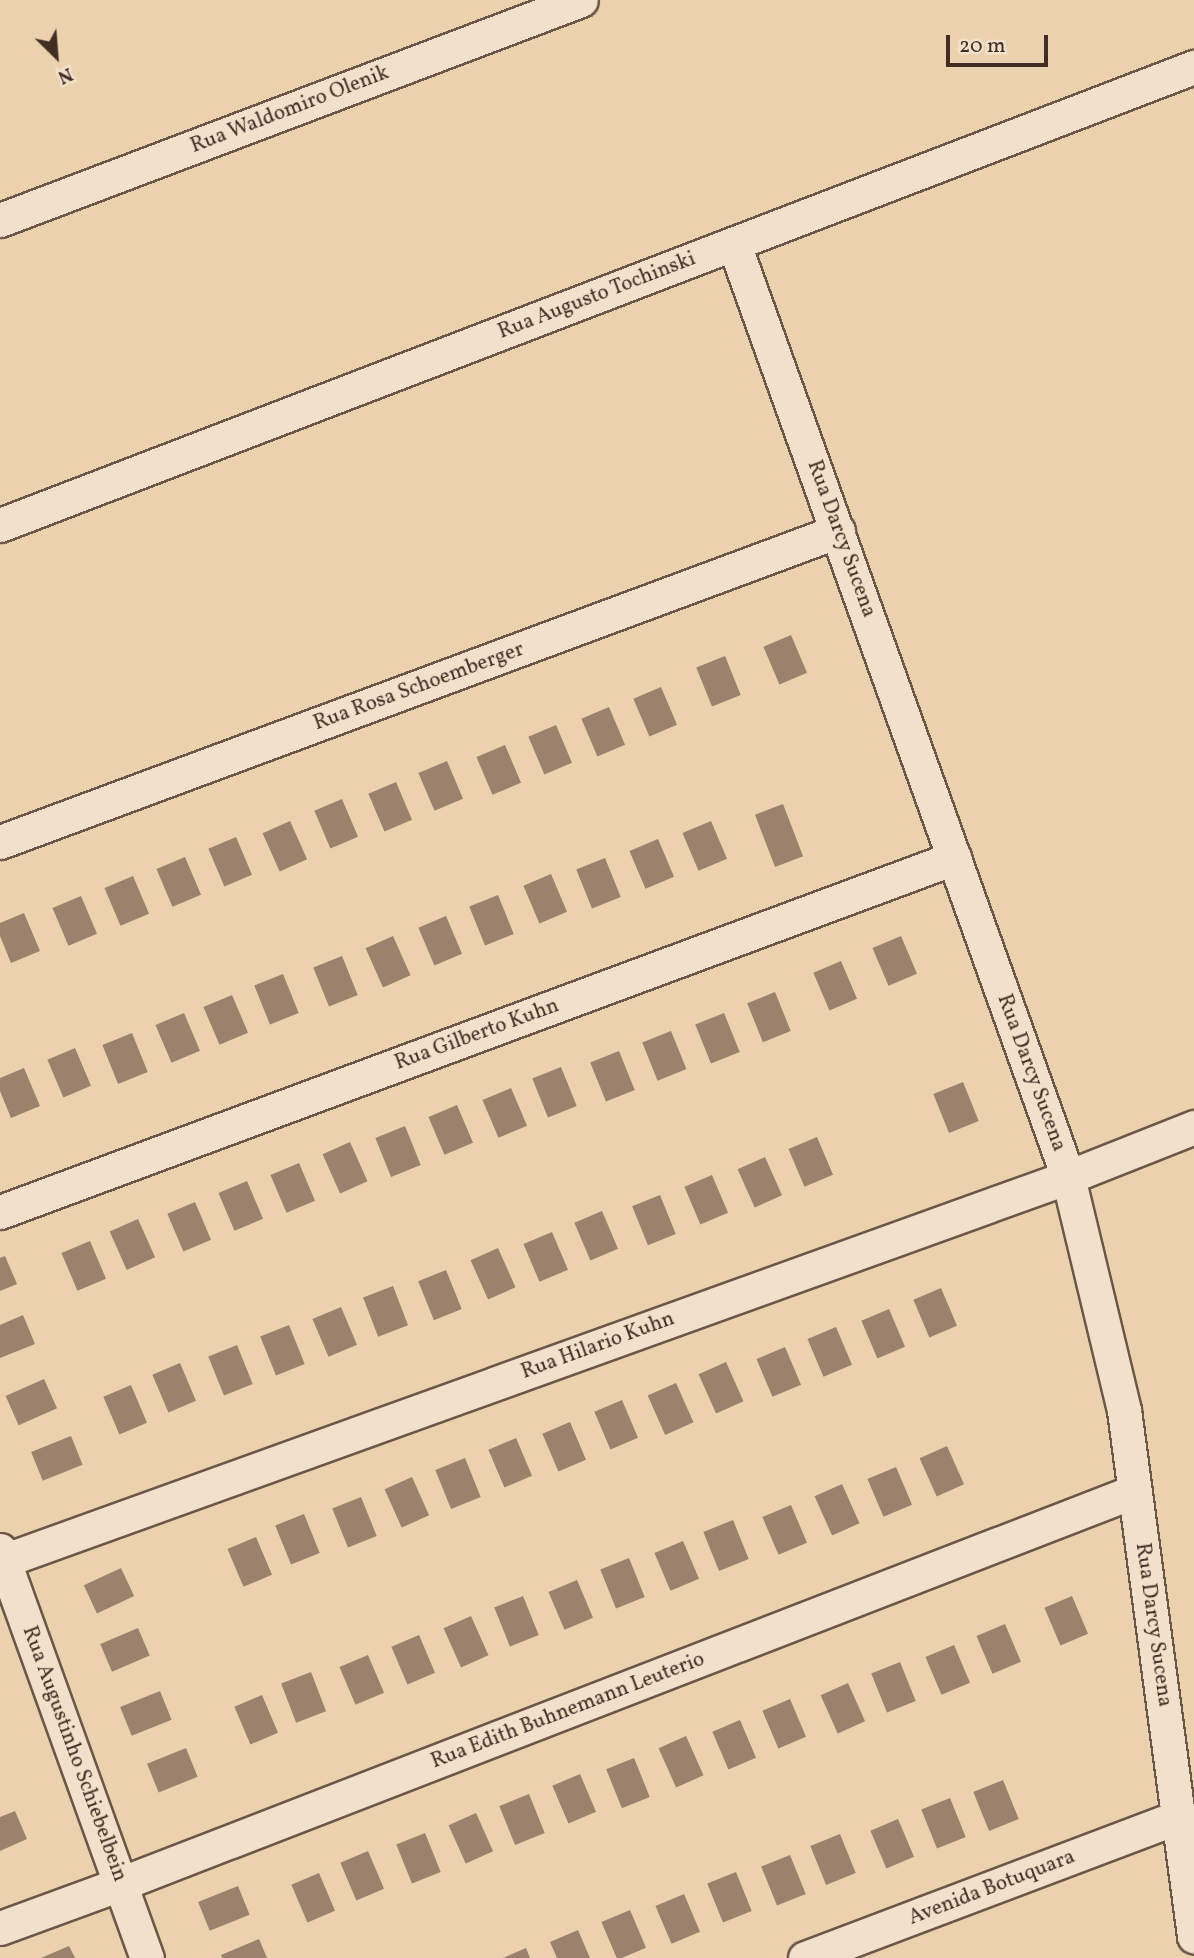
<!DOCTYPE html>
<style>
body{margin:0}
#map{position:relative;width:1194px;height:1958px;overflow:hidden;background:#ebd1ad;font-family:Vollkorn,serif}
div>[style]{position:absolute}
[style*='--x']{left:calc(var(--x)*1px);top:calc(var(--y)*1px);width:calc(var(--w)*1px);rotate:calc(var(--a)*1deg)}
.building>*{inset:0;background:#9a826c;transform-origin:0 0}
.roads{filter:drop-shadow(2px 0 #6c5647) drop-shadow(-2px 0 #6c5647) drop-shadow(0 2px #6c5647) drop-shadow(0 -2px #6c5647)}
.street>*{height:33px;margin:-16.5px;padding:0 16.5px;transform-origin:16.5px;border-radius:16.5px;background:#f2e1ca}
span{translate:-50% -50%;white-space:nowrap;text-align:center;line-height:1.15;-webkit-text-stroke:6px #f2e1ca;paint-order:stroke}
.street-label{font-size:21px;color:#422d25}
.north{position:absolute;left:21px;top:21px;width:70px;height:70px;-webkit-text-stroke:5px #f2e1ca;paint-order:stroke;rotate:155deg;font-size:19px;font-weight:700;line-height:28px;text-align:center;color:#422d25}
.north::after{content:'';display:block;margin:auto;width:24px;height:32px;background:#422d25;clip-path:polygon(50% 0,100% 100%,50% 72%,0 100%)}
.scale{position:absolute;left:946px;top:35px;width:102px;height:32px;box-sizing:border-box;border:4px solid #422d25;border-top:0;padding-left:9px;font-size:21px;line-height:24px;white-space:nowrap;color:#422d25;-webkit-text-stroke:5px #f2e1ca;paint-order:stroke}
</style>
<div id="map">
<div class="building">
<div style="left:791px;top:635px;width:41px;height:30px;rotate:67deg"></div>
<div style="left:725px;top:656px;width:42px;height:31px;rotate:68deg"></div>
<div style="left:661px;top:687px;width:41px;height:30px;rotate:67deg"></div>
<div style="left:609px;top:707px;width:41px;height:30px;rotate:67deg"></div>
<div style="left:556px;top:725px;width:41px;height:30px;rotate:67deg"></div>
<div style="left:505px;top:745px;width:41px;height:31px;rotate:67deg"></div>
<div style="left:447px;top:761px;width:41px;height:31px;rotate:67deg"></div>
<div style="left:396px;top:782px;width:41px;height:30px;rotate:67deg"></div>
<div style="left:342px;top:799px;width:41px;height:30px;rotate:67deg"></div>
<div style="left:783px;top:804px;width:56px;height:30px;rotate:69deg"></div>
<div style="left:290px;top:821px;width:42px;height:30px;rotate:66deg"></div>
<div style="left:711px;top:821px;width:41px;height:31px;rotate:67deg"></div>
<div style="left:236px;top:837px;width:41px;height:30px;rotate:67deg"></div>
<div style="left:658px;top:839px;width:41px;height:31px;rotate:67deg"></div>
<div style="left:185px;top:857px;width:41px;height:31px;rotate:67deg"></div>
<div style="left:605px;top:858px;width:42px;height:31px;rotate:68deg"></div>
<div style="left:551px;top:874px;width:41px;height:30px;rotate:67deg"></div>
<div style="left:133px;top:876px;width:41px;height:31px;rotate:67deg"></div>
<div style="left:498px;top:895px;width:42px;height:31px;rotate:68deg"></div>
<div style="left:81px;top:896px;width:41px;height:31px;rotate:67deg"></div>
<div style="clip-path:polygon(24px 913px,40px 951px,11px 963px,0 936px,0 923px)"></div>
<div style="left:446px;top:916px;width:41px;height:30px;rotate:67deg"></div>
<div style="left:393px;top:936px;width:43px;height:30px;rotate:66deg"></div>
<div style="left:901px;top:936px;width:41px;height:31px;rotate:67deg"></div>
<div style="left:342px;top:956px;width:42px;height:31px;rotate:68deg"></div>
<div style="left:841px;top:961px;width:41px;height:30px;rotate:67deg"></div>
<div style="left:283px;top:974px;width:42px;height:31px;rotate:68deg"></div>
<div style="left:775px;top:992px;width:42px;height:30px;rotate:68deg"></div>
<div style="left:232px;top:995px;width:41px;height:31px;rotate:67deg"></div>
<div style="left:184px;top:1013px;width:41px;height:31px;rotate:67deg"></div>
<div style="left:724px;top:1013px;width:42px;height:31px;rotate:68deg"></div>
<div style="left:671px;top:1031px;width:41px;height:31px;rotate:68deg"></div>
<div style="left:132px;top:1033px;width:42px;height:32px;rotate:68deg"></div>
<div style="left:75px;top:1048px;width:41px;height:30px;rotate:67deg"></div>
<div style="left:619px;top:1051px;width:42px;height:31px;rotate:68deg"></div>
<div style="left:561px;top:1067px;width:42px;height:31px;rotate:68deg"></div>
<div style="clip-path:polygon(24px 1068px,40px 1106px,11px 1118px,0 1091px,0 1078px)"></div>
<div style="left:963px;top:1082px;width:42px;height:32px;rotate:68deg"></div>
<div style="left:511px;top:1088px;width:41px;height:31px;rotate:67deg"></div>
<div style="left:457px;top:1105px;width:41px;height:31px;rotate:67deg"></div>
<div style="left:405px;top:1126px;width:42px;height:32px;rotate:68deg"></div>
<div style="left:817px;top:1137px;width:41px;height:31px;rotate:67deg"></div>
<div style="left:350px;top:1142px;width:43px;height:30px;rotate:66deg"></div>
<div style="left:765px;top:1157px;width:42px;height:30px;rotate:66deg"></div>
<div style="left:299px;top:1163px;width:41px;height:31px;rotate:67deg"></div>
<div style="left:712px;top:1175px;width:41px;height:30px;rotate:67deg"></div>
<div style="left:247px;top:1181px;width:41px;height:31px;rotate:67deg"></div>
<div style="left:660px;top:1195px;width:42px;height:30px;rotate:68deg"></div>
<div style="left:195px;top:1202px;width:41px;height:30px;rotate:67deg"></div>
<div style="left:602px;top:1211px;width:41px;height:30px;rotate:67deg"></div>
<div style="left:138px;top:1219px;width:42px;height:31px;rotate:66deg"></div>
<div style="left:552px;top:1232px;width:41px;height:31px;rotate:67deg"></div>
<div style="left:90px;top:1241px;width:41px;height:31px;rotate:67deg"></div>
<div style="left:498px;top:1248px;width:43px;height:30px;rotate:66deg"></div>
<div style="clip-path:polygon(5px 1256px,17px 1284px,0 1291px,0 1258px)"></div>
<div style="left:446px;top:1270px;width:42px;height:30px;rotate:68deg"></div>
<div style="left:393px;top:1286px;width:42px;height:32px;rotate:69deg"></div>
<div style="left:941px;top:1288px;width:41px;height:30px;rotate:67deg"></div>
<div style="left:341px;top:1307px;width:41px;height:31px;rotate:67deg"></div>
<div style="left:889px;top:1309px;width:41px;height:30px;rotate:67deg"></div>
<div style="clip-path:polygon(23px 1315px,35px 1344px,0 1358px,0 1325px)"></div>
<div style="left:289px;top:1325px;width:42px;height:31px;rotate:68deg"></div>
<div style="left:836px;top:1327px;width:41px;height:31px;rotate:67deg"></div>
<div style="left:237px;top:1345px;width:42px;height:31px;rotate:68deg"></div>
<div style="left:785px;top:1347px;width:41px;height:31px;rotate:67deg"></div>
<div style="left:726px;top:1362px;width:43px;height:30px;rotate:66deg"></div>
<div style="left:180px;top:1363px;width:41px;height:30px;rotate:67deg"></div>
<div style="left:44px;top:1379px;width:32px;height:42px;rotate:66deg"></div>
<div style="left:676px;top:1383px;width:43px;height:31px;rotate:66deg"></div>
<div style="left:131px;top:1385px;width:41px;height:30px;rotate:67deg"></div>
<div style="left:622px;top:1400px;width:41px;height:30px;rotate:67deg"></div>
<div style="left:570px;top:1422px;width:41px;height:30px;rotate:67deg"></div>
<div style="left:71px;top:1436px;width:31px;height:43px;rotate:68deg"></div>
<div style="left:516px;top:1438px;width:41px;height:30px;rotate:67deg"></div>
<div style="left:947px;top:1446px;width:42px;height:30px;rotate:66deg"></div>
<div style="left:465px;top:1458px;width:42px;height:32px;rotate:68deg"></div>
<div style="left:896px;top:1467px;width:41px;height:31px;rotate:67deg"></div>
<div style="left:412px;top:1477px;width:42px;height:30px;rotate:66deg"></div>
<div style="left:842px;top:1484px;width:43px;height:30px;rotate:66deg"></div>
<div style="left:361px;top:1497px;width:42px;height:31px;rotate:68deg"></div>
<div style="left:791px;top:1505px;width:41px;height:31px;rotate:67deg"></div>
<div style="left:304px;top:1514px;width:42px;height:31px;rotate:68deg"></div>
<div style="left:733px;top:1520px;width:42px;height:32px;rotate:68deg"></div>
<div style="left:256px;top:1537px;width:41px;height:31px;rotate:67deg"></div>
<div style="left:683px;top:1541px;width:41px;height:31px;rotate:67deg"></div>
<div style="left:629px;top:1558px;width:42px;height:31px;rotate:68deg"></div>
<div style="left:121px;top:1568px;width:31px;height:41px;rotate:65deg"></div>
<div style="left:577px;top:1580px;width:41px;height:31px;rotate:67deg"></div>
<div style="left:523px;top:1596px;width:42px;height:31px;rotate:68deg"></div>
<div style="left:1072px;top:1596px;width:41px;height:30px;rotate:67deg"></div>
<div style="left:471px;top:1616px;width:43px;height:30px;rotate:66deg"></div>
<div style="left:1005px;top:1624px;width:41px;height:31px;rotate:67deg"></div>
<div style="left:138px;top:1628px;width:30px;height:41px;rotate:67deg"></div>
<div style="left:419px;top:1635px;width:41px;height:30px;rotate:67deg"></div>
<div style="left:954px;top:1645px;width:41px;height:31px;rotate:67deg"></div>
<div style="left:368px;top:1655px;width:41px;height:31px;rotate:67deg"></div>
<div style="left:900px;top:1662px;width:42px;height:31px;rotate:68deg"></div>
<div style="left:311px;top:1672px;width:42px;height:32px;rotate:69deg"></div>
<div style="left:848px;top:1683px;width:42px;height:30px;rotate:66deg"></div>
<div style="left:160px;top:1691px;width:31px;height:43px;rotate:68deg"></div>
<div style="left:262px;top:1695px;width:41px;height:30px;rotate:67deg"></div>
<div style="left:790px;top:1699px;width:41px;height:30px;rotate:67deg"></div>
<div style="left:740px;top:1720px;width:41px;height:30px;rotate:67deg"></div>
<div style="left:686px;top:1736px;width:43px;height:30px;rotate:66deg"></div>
<div style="left:186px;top:1748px;width:31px;height:42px;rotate:68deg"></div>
<div style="left:634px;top:1758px;width:42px;height:30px;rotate:68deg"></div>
<div style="left:580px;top:1774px;width:41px;height:30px;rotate:67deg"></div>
<div style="left:1003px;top:1780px;width:42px;height:32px;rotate:68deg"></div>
<div style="left:529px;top:1794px;width:42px;height:32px;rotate:68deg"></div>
<div style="left:950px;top:1798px;width:42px;height:31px;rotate:68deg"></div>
<div style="clip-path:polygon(15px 1811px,27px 1839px,0 1851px,0 1817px)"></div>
<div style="left:476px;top:1813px;width:42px;height:30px;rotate:66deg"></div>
<div style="left:898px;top:1819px;width:41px;height:30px;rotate:67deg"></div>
<div style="left:425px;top:1833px;width:42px;height:31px;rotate:68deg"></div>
<div style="left:840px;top:1834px;width:42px;height:32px;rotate:68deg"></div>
<div style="left:368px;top:1851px;width:41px;height:30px;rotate:67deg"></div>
<div style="left:790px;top:1855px;width:42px;height:31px;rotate:68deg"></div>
<div style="left:736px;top:1872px;width:42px;height:31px;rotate:68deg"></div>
<div style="left:319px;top:1873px;width:41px;height:30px;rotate:67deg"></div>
<div style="left:238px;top:1886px;width:31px;height:43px;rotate:68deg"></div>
<div style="left:684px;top:1894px;width:41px;height:31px;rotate:67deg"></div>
<div style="left:630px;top:1910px;width:41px;height:31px;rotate:67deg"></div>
<div style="clip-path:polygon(578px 1930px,590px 1958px,557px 1958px,550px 1942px)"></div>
<div style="clip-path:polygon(259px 1939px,267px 1958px,222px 1958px,221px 1955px)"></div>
<div style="clip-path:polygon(69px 1946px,75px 1958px,41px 1958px)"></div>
<div style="clip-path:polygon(526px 1948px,530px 1958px,503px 1958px)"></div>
</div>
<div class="roads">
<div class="street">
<div style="--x:0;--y:220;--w:621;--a:-20.74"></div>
<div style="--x:734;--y:244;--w:991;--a:70.3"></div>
<div style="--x:1068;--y:1177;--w:240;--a:76.5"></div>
<div style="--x:1124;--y:1410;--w:531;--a:82.42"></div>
<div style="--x:0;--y:525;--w:1279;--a:-20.99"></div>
<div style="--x:0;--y:842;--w:894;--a:-20.36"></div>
<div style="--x:0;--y:1212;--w:1018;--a:-20.36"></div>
<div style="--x:0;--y:1550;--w:434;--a:70.2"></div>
<div style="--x:0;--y:1562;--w:1135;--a:-19.82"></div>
<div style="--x:1068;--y:1177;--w:136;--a:-21.6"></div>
<div style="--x:0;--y:1928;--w:128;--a:-20.1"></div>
<div style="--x:120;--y:1884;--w:1088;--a:-21.17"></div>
<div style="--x:805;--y:1958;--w:400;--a:-20.7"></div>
</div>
</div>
<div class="street-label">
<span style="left:290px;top:110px;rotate:-21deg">Rua Waldomiro Olenik</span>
<span style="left:597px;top:296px;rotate:-21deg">Rua Augusto Tochinski</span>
<span style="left:841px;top:539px;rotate:70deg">Rua Darcy Sucena</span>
<span style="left:419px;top:687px;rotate:-20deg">Rua Rosa Schoemberger</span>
<span style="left:477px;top:1035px;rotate:-20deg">Rua Gilberto Kuhn</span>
<span style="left:1031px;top:1073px;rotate:70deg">Rua Darcy Sucena</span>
<span style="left:598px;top:1346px;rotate:-20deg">Rua Hilario Kuhn</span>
<span style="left:1153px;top:1625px;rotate:82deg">Rua Darcy Sucena</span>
<span style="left:568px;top:1711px;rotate:-21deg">Rua Edith Buhnemann Leuterio</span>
<span style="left:74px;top:1754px;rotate:70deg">Rua Augustinho Schiebelbein</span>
<span style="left:992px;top:1888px;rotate:-21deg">Avenida Botuquara</span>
</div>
<div class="north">N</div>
<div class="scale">20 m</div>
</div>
